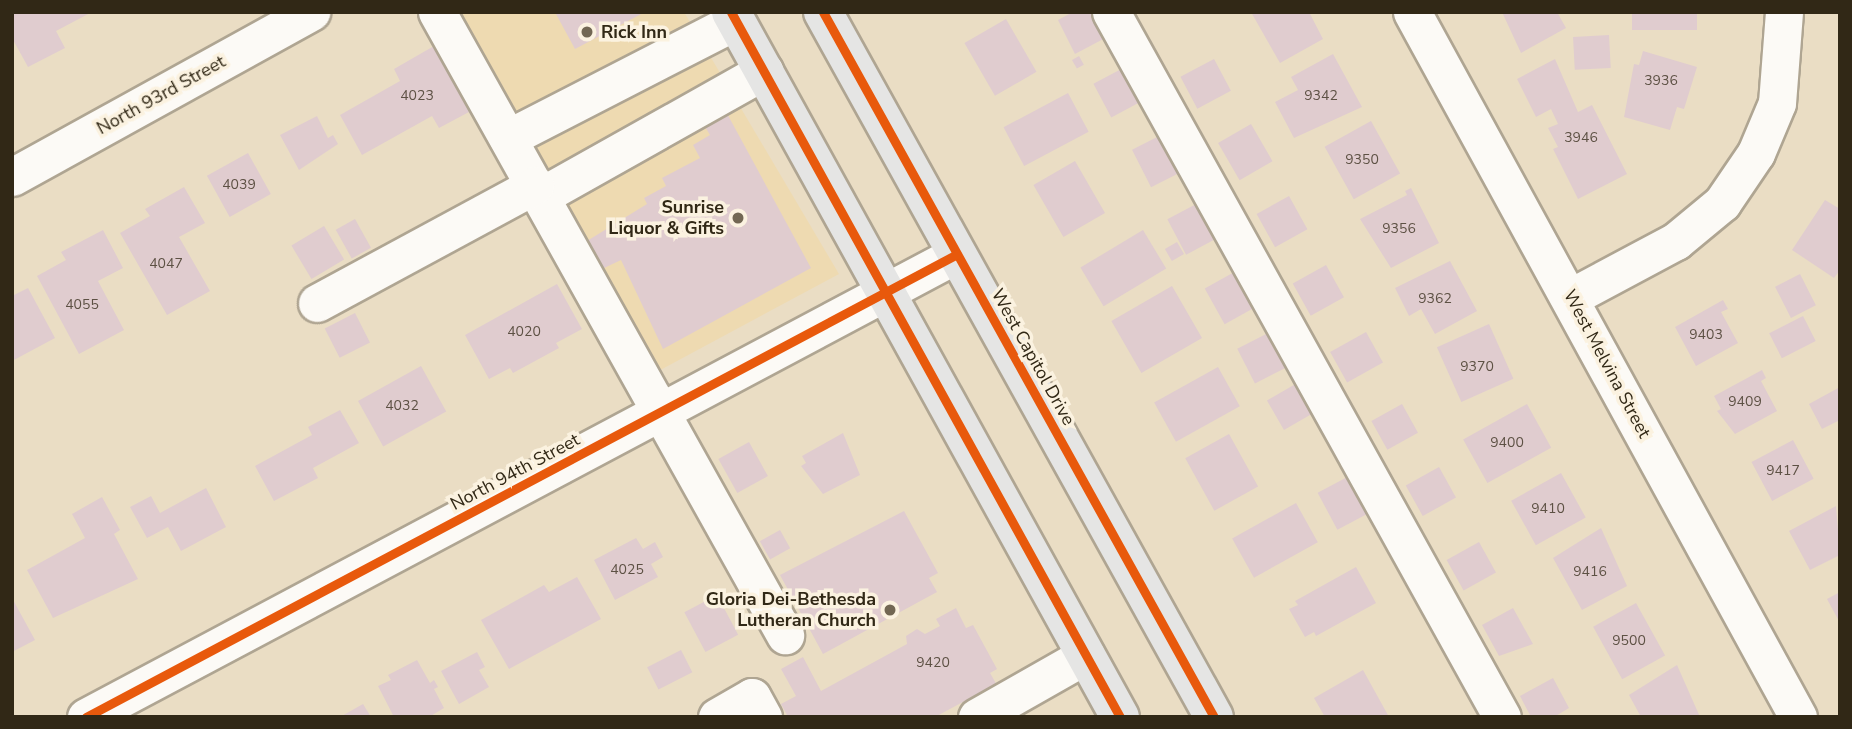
<!DOCTYPE html>
<style>
body{margin:0}
#map{position:relative;width:1852px;height:729px;overflow:hidden;background:#eaddc4;font-family:"Nunito Sans",sans-serif}
div>[style]{position:absolute}
[style*='--x']{left:calc(var(--x)*1px);top:calc(var(--y)*1px);width:calc(var(--w)*1px);rotate:calc(var(--a)*1deg)}
.built>*{inset:0;background:#eedab1}
.building>*{inset:0;background:#e0cccf;transform-origin:0 0}
.roads{filter:drop-shadow(2px 0 #afa592) drop-shadow(-2px 0 #afa592) drop-shadow(0 2px #afa592) drop-shadow(0 -2px #afa592)}
.minor>*{height:37px;margin:-18.5px;padding:0 18.5px;transform-origin:18.5px;border-radius:18.5px;background:#fcfaf6}
.major>*{height:38px;margin:-19px;padding:0 19px;transform-origin:19px;border-radius:19px;background:#e5e5e4}
.cycleway>*{height:9px;margin:-4.5px;padding:0 4.5px;transform-origin:4.5px;border-radius:4.5px;background:#e8590c}
.dots>*{width:19px;height:19px;translate:-50% -50%;box-sizing:border-box;border:4px solid #fbf2e0;border-radius:50%}
span{translate:-50% -50%;white-space:nowrap;text-align:center;line-height:1.15;-webkit-text-stroke:7px #fbf2e0;paint-order:stroke}
.number-label{font-size:14px;color:#5d5144}
.number-label span{-webkit-text-stroke-width:0}
.poi-label{font-size:18px;color:#312816;font-weight:700}
.left{translate:0 -50%;text-align:left}
.right{translate:-100% -50%;text-align:right}
.street-label{font-size:18px;color:#312816}
.frame{position:absolute;inset:0;border:14px solid #312816;pointer-events:none}
</style>
<div id="map">
<div class="built">
<div style="clip-path:polygon(440px 12px,684px 12px,839px 274px,638px 382px)"></div>
</div>
<div class="building">
<div style="clip-path:polygon(12px 12px,92px 12px,56px 31px,65px 48px,28px 67px,12px 38px)"></div>
<div style="clip-path:polygon(645px 12px,575px 49px,556px 14px,559px 12px)"></div>
<div style="clip-path:polygon(1073px 12px,1097px 12px,1109px 36px,1075px 54px,1058px 20px)"></div>
<div style="clip-path:polygon(1251px 12px,1309px 12px,1323px 39px,1280px 63px)"></div>
<div style="clip-path:polygon(1502px 12px,1557px 12px,1566px 28px,1521px 53px)"></div>
<div style="left:1632px;top:12px;width:65px;height:18px"></div>
<div style="left:1006px;top:19px;width:61px;height:48px;rotate:60deg"></div>
<div style="left:1609px;top:35px;width:33px;height:36px;rotate:87deg"></div>
<div style="clip-path:polygon(434px 46px,469px 112px,439px 128px,432px 116px,362px 155px,340px 115px,400px 81px,394px 69px)"></div>
<div style="clip-path:polygon(1643px 51px,1697px 67px,1684px 109px,1677px 107px,1670px 130px,1624px 117px,1634px 64px,1639px 65px)"></div>
<div style="clip-path:polygon(1333px 54px,1362px 107px,1294px 138px,1275px 102px,1298px 90px,1291px 77px)"></div>
<div style="left:1079px;top:56px;width:10px;height:8px;rotate:61deg"></div>
<div style="left:1214px;top:59px;width:36px;height:38px;rotate:62deg"></div>
<div style="clip-path:polygon(1555px 59px,1578px 112px,1592px 105px,1627px 174px,1578px 199px,1553px 149px,1558px 147px,1548px 128px,1558px 124px,1551px 109px,1536px 117px,1517px 79px)"></div>
<div style="left:1127px;top:66px;width:38px;height:38px;rotate:62deg"></div>
<div style="left:1068px;top:93px;width:44px;height:73px;rotate:62deg"></div>
<div style="clip-path:polygon(724px 108px,811px 268px,663px 349px,621px 260px,602px 269px,587px 241px,647px 204px,644px 198px,666px 186px,662px 178px,700px 158px,693px 145px,710px 135px,701px 120px)"></div>
<div style="clip-path:polygon(317px 116px,328px 138px,333px 135px,338px 144px,299px 170px,280px 135px)"></div>
<div style="left:1371px;top:121px;width:60px;height:53px;rotate:61deg"></div>
<div style="left:1251px;top:124px;width:43px;height:38px;rotate:60deg"></div>
<div style="left:1165px;top:133px;width:42px;height:37px;rotate:63deg"></div>
<div style="left:248px;top:153px;width:47px;height:47px;rotate:61deg"></div>
<div style="left:1075px;top:161px;width:60px;height:48px;rotate:60deg"></div>
<div style="clip-path:polygon(184px 187px,205px 223px,179px 237px,210px 291px,167px 315px,120px 233px,150px 216px,145px 209px)"></div>
<div style="clip-path:polygon(1411px 188px,1439px 243px,1391px 268px,1360px 219px,1407px 195px,1405px 191px)"></div>
<div style="left:1289px;top:196px;width:38px;height:37px;rotate:61deg"></div>
<div style="clip-path:polygon(1825px 200px,1840px 209px,1840px 270px,1834px 278px,1792px 250px)"></div>
<div style="left:1200px;top:202px;width:40px;height:37px;rotate:62deg"></div>
<div style="left:355px;top:219px;width:33px;height:22px;rotate:61deg"></div>
<div style="left:324px;top:226px;width:39px;height:38px;rotate:59deg"></div>
<div style="clip-path:polygon(103px 230px,123px 268px,98px 281px,124px 330px,79px 354px,37px 276px,66px 260px,61px 252px)"></div>
<div style="left:1143px;top:230px;width:45px;height:73px;rotate:59deg"></div>
<div style="left:1177px;top:242px;width:14px;height:14px;rotate:60deg"></div>
<div style="clip-path:polygon(1450px 261px,1477px 311px,1435px 334px,1421px 309px,1409px 316px,1395px 288px)"></div>
<div style="left:1326px;top:265px;width:37px;height:38px;rotate:61deg"></div>
<div style="left:1238px;top:270px;width:41px;height:38px;rotate:61deg"></div>
<div style="left:1800px;top:274px;width:35px;height:28px;rotate:63deg"></div>
<div style="clip-path:polygon(557px 284px,582px 329px,556px 343px,559px 348px,513px 373px,510px 368px,489px 379px,465px 335px)"></div>
<div style="left:1172px;top:286px;width:60px;height:70px;rotate:60deg"></div>
<div style="clip-path:polygon(28px 288px,55px 338px,12px 361px,12px 296px)"></div>
<div style="clip-path:polygon(1723px 300px,1728px 309px,1721px 312px,1738px 343px,1696px 366px,1675px 327px)"></div>
<div style="left:355px;top:313px;width:33px;height:34px;rotate:63deg"></div>
<div style="left:1803px;top:316px;width:28px;height:38px;rotate:63deg"></div>
<div style="left:1489px;top:324px;width:60px;height:57px;rotate:66deg"></div>
<div style="left:1272px;top:331px;width:39px;height:39px;rotate:63deg"></div>
<div style="left:1366px;top:332px;width:35px;height:41px;rotate:61deg"></div>
<div style="left:421px;top:366px;width:52px;height:72px;rotate:61deg"></div>
<div style="left:1218px;top:367px;width:45px;height:73px;rotate:61deg"></div>
<div style="clip-path:polygon(1762px 370px,1766px 378px,1761px 381px,1777px 411px,1735px 434px,1717px 411px,1721px 409px,1714px 396px)"></div>
<div style="left:1299px;top:382px;width:34px;height:37px;rotate:60deg"></div>
<div style="clip-path:polygon(1840px 387px,1840px 420px,1822px 429px,1809px 404px)"></div>
<div style="left:1402px;top:404px;width:33px;height:35px;rotate:61deg"></div>
<div style="left:1527px;top:404px;width:50px;height:73px;rotate:61deg"></div>
<div style="clip-path:polygon(340px 410px,359px 443px,313px 468px,318px 478px,274px 501px,255px 466px,312px 435px,308px 427px)"></div>
<div style="clip-path:polygon(843px 433px,860px 475px,823px 494px,801px 466px,806px 463px,802px 456px)"></div>
<div style="left:1229px;top:434px;width:60px;height:50px;rotate:61deg"></div>
<div style="left:1793px;top:440px;width:44px;height:47px;rotate:62deg"></div>
<div style="left:749px;top:442px;width:39px;height:35px;rotate:61deg"></div>
<div style="left:1439px;top:467px;width:35px;height:38px;rotate:61deg"></div>
<div style="left:1561px;top:473px;width:51px;height:57px;rotate:61deg"></div>
<div style="left:1353px;top:474px;width:42px;height:40px;rotate:62deg"></div>
<div style="clip-path:polygon(206px 488px,226px 527px,181px 551px,168px 527px,147px 538px,130px 507px,151px 496px,160px 513px)"></div>
<div style="clip-path:polygon(102px 497px,120px 530px,114px 534px,138px 579px,53px 618px,27px 570px,85px 538px,72px 514px)"></div>
<div style="left:1296px;top:503px;width:45px;height:73px;rotate:61deg"></div>
<div style="clip-path:polygon(1836px 506px,1840px 555px,1810px 570px,1789px 531px)"></div>
<div style="clip-path:polygon(904px 511px,938px 573px,929px 578px,937px 592px,823px 654px,780px 575px)"></div>
<div style="clip-path:polygon(1601px 528px,1627px 586px,1582px 610px,1553px 558px)"></div>
<div style="left:780px;top:530px;width:21px;height:23px;rotate:61deg"></div>
<div style="clip-path:polygon(636px 538px,643px 549px,655px 542px,663px 557px,651px 564px,658px 577px,615px 600px,594px 560px)"></div>
<div style="left:1479px;top:542px;width:35px;height:37px;rotate:61deg"></div>
<div style="clip-path:polygon(1356px 567px,1376px 603px,1316px 636px,1314px 632px,1305px 637px,1289px 609px,1298px 605px,1295px 601px)"></div>
<div style="clip-path:polygon(577px 577px,601px 619px,509px 669px,481px 620px,544px 585px,549px 592px)"></div>
<div style="clip-path:polygon(1840px 592px,1840px 623px,1827px 599px)"></div>
<div style="left:717px;top:595px;width:45px;height:37px;rotate:62deg"></div>
<div style="clip-path:polygon(12px 598px,35px 640px,12px 652px)"></div>
<div style="left:1636px;top:603px;width:60px;height:49px;rotate:61deg"></div>
<div style="clip-path:polygon(956px 608px,966px 628px,973px 625px,997px 669px,990px 673px,1001px 692px,979px 704px,974px 696px,935px 717px,788px 717px,781px 704px,796px 696px,781px 669px,803px 657px,821px 691px,907px 644px,906px 636px,917px 629px,925px 634px,940px 626px,936px 619px)"></div>
<div style="clip-path:polygon(1513px 608px,1533px 644px,1499px 656px,1482px 625px)"></div>
<div style="left:681px;top:650px;width:25px;height:38px;rotate:63deg"></div>
<div style="clip-path:polygon(477px 652px,485px 667px,479px 670px,489px 687px,459px 704px,441px 671px)"></div>
<div style="clip-path:polygon(417px 660px,430px 683px,434px 680px,438px 687px,434px 689px,444px 708px,429px 717px,394px 717px,378px 686px,391px 680px,388px 675px)"></div>
<div style="clip-path:polygon(1677px 665px,1700px 717px,1641px 717px,1629px 695px)"></div>
<div style="clip-path:polygon(1363px 670px,1389px 717px,1325px 717px,1314px 698px)"></div>
<div style="clip-path:polygon(1553px 678px,1569px 708px,1554px 717px,1531px 717px,1520px 696px)"></div>
<div style="clip-path:polygon(363px 704px,371px 717px,340px 717px)"></div>
</div>
<div class="roads">
<div class="minor">
<div style="--x:437;--y:12;--w:714;--a:60.81"></div>
<div style="--x:1111;--y:12;--w:806;--a:60.99"></div>
<div style="--x:1412;--y:12;--w:804;--a:61.3"></div>
<div style="--x:508;--y:138;--w:256;--a:-27.2"></div>
<div style="--x:12;--y:177;--w:342;--a:-28.9"></div>
<div style="--x:541;--y:196;--w:256;--a:-29.3"></div>
<div style="--x:1571;--y:297;--w:119;--a:-28.1"></div>
<div style="--x:1676;--y:241;--w:60;--a:-39.6"></div>
<div style="--x:1722;--y:203;--w:60;--a:-55.8"></div>
<div style="--x:1756;--y:153;--w:54;--a:-67.2"></div>
<div style="--x:1777;--y:103;--w:91;--a:-85.6"></div>
<div style="--x:317;--y:303;--w:248;--a:-28.4"></div>
<div style="--x:86;--y:717;--w:986;--a:-27.99"></div>
<div style="--x:717;--y:717;--w:40;--a:-29.7"></div>
<div style="--x:752;--y:697;--w:23;--a:61"></div>
<div style="--x:977;--y:717;--w:125;--a:-29.6"></div>
</div>
<div class="major">
<div style="--x:731;--y:12;--w:805;--a:61.11"></div>
<div style="--x:823;--y:12;--w:806;--a:60.99"></div>
</div>
</div>
<div class="cycleway">
<div style="--x:731;--y:12;--w:805;--a:61.11"></div>
<div style="--x:823;--y:12;--w:806;--a:60.99"></div>
<div style="--x:86;--y:717;--w:986;--a:-27.99"></div>
</div>
<div class="dots">
<div style="left:587px;top:32px;background:#726753"></div>
<div style="left:738px;top:218px;background:#726753"></div>
<div style="left:890px;top:610px;background:#726753"></div>
</div>
<div class="number-label">
<span style="left:1661px;top:81px">3936</span>
<span style="left:417px;top:96px">4023</span>
<span style="left:1321px;top:96px">9342</span>
<span style="left:1581px;top:138px">3946</span>
<span style="left:1362px;top:160px">9350</span>
<span style="left:239px;top:185px">4039</span>
<span style="left:1399px;top:229px">9356</span>
<span style="left:166px;top:264px">4047</span>
<span style="left:1435px;top:299px">9362</span>
<span style="left:82px;top:305px">4055</span>
<span style="left:524px;top:332px">4020</span>
<span style="left:1706px;top:335px">9403</span>
<span style="left:1477px;top:367px">9370</span>
<span style="left:1745px;top:402px">9409</span>
<span style="left:402px;top:406px">4032</span>
<span style="left:1507px;top:443px">9400</span>
<span style="left:1783px;top:471px">9417</span>
<span style="left:1548px;top:509px">9410</span>
<span style="left:627px;top:570px">4025</span>
<span style="left:1590px;top:572px">9416</span>
<span style="left:1629px;top:641px">9500</span>
<span style="left:933px;top:663px">9420</span>
</div>
<div class="poi-label">
<span class="left" style="left:601px;top:32px">Rick Inn</span>
<span class="right" style="left:724px;top:218px">Sunrise<br>Liquor &amp; Gifts</span>
<span class="right" style="left:876px;top:610px">Gloria Dei-Bethesda<br>Lutheran Church</span>
</div>
<div class="street-label">
<span style="left:161px;top:95px;rotate:-29deg">North 93rd Street</span>
<span style="left:1033px;top:357px;rotate:61deg">West Capitol Drive</span>
<span style="left:1607px;top:364px;rotate:62deg">West Melvina Street</span>
<span style="left:515px;top:472px;rotate:-28deg">North 94th Street</span>
</div>
<div class="frame"></div>
</div>
